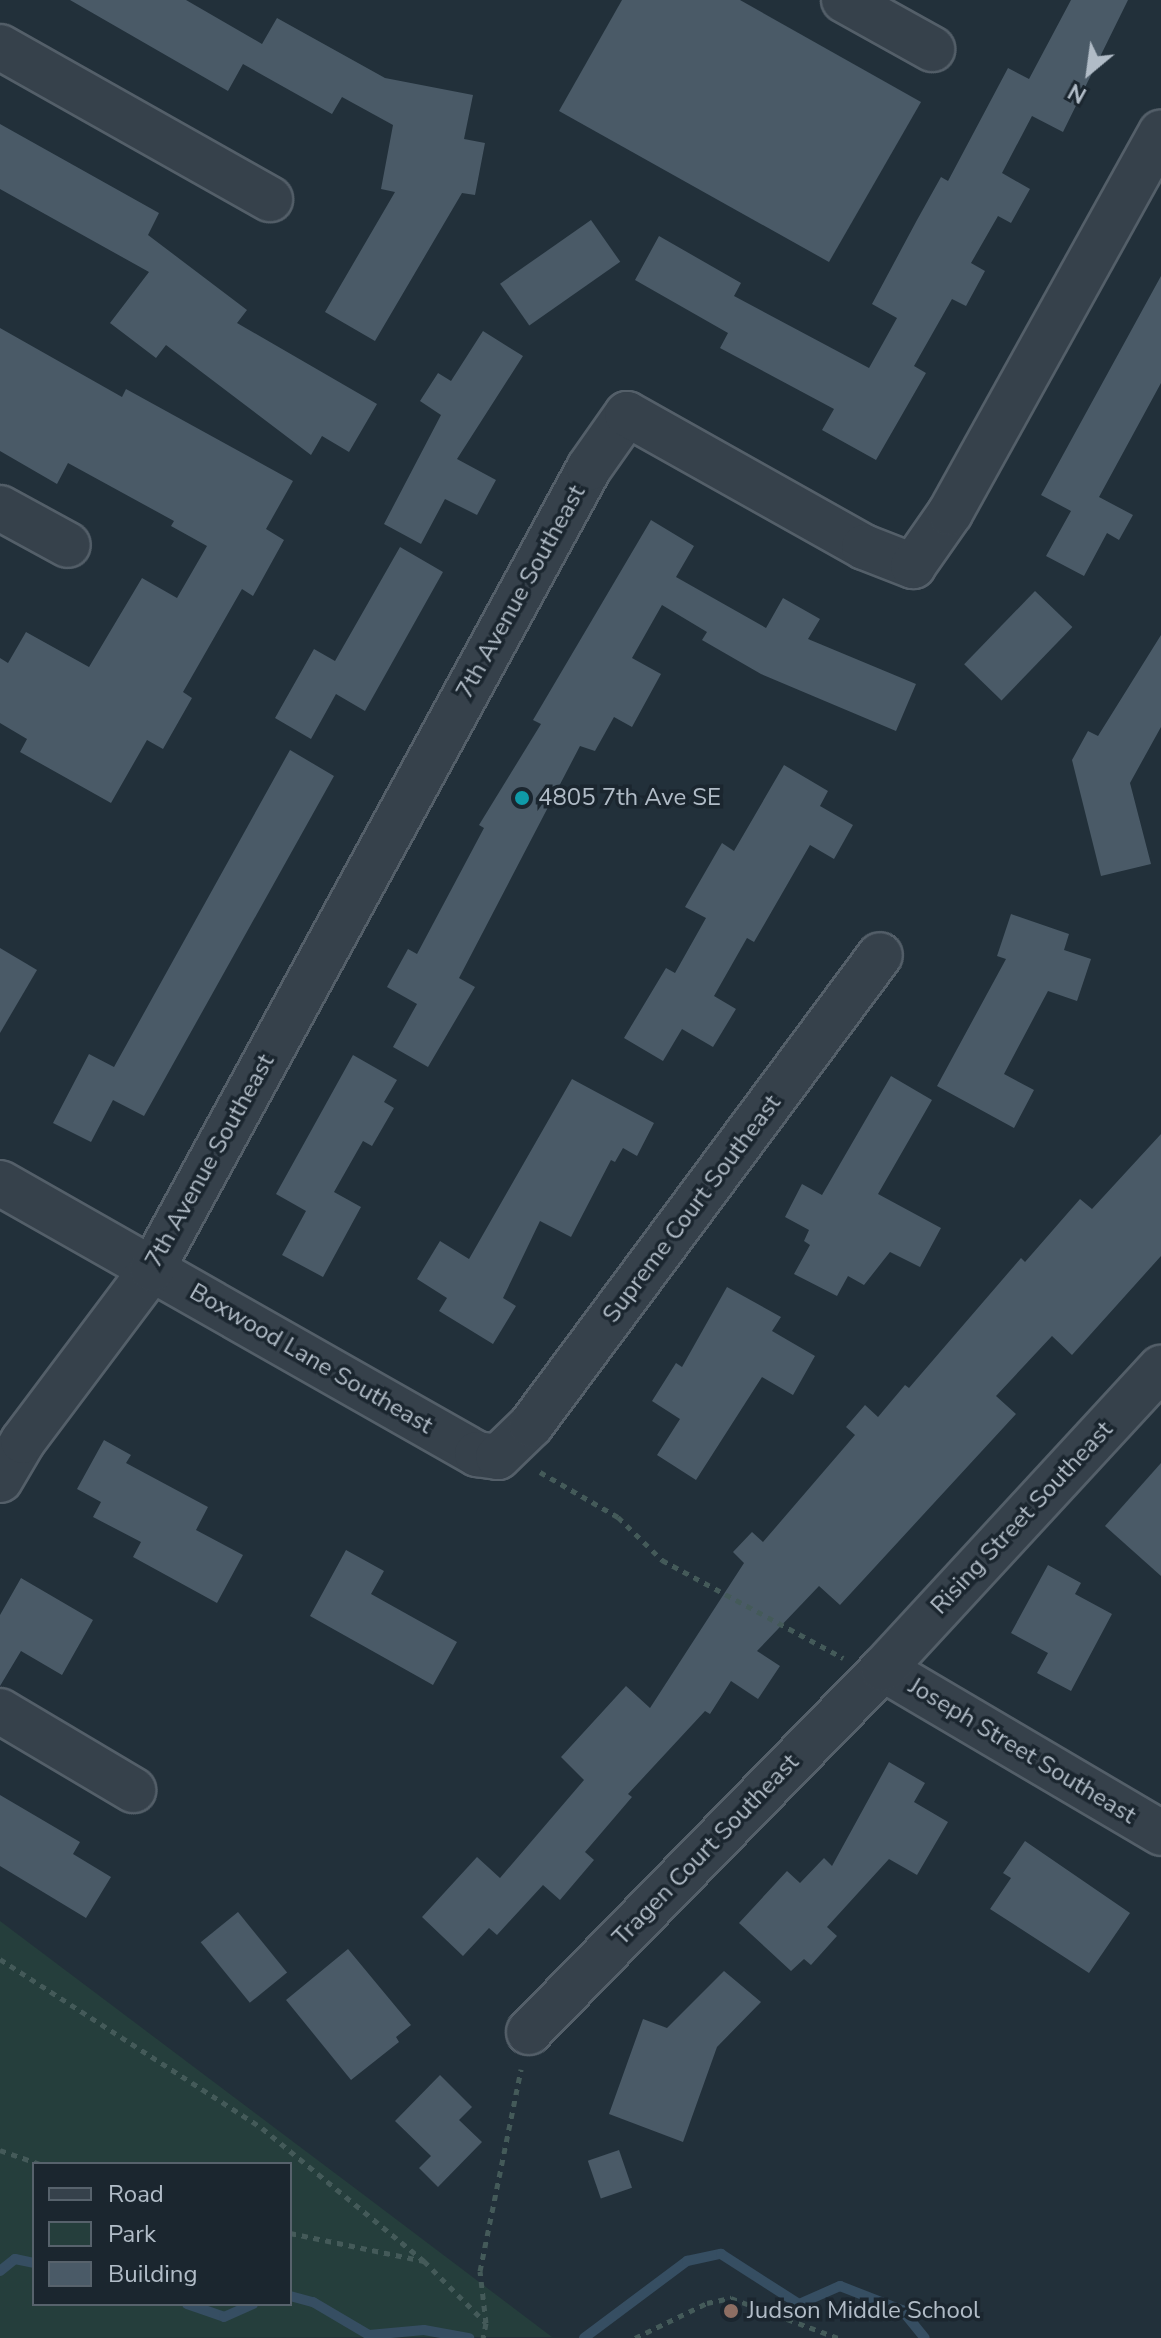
<!DOCTYPE html>
<style>
body{margin:0}
#map{position:relative;width:1161px;height:2338px;overflow:hidden;background:#22303a;font-family:"Nunito Sans",sans-serif}
div>[style]{position:absolute}
[style*='--x']{left:calc(var(--x)*1px);top:calc(var(--y)*1px);width:calc(var(--w)*1px);rotate:calc(var(--a)*1deg)}
.green>*{inset:0;background:#253e3c}
.stream>*{height:10px;margin:-5px;padding:0 5px;transform-origin:5px;border-radius:5px;background:#364e62}
.building>*{inset:0;background:#4a5a67;transform-origin:0 0}
.path>*{height:5px;margin-top:-2.5px;transform-origin:0;background:repeating-linear-gradient(90deg,#445a59 0 6px,transparent 0 12px)}
.roads{filter:drop-shadow(2px 0 #545f69) drop-shadow(-2px 0 #545f69) drop-shadow(0 2px #545f69) drop-shadow(0 -2px #545f69)}
.minor>*{height:44px;margin:-22px;padding:0 22px;transform-origin:22px;border-radius:22px;background:#36414b}
.dots>*{width:22px;height:22px;translate:-50% -50%;box-sizing:border-box;border:4px solid #1b262f;border-radius:50%}
span{translate:-50% -50%;white-space:nowrap;text-align:center;line-height:1.15;-webkit-text-stroke:7px #1b262f;paint-order:stroke}
.street-label{font-size:24px;color:#b1bcc7}
.poi-label{font-size:24px;color:#b1bcc7}
.left{translate:0 -50%;text-align:left}
.legend{position:absolute;left:32px;top:2162px;width:260px;height:144px;box-sizing:border-box;background:#1b262f;border:2px solid #57626c;margin:0;padding:10px 14px;list-style:none;font-size:24px;color:#b1bcc7}
.legend li{display:flex;align-items:center;gap:16px;height:40px}
.legend b{width:40px;border:2px solid #57626c}
.north{position:absolute;left:1049px;top:32px;width:80px;height:80px;-webkit-text-stroke:6px #1b262f;paint-order:stroke;rotate:209deg;font-size:22px;font-weight:700;line-height:32px;text-align:center;color:#b1bcc7}
.north::after{content:'';display:block;margin:auto;width:28px;height:36px;background:#b1bcc7;clip-path:polygon(50% 0,100% 100%,50% 72%,0 100%)}
</style>
<div id="map">
<div class="green">
<div style="clip-path:polygon(evenodd,0 1921px,364px 2195px,552px 2337px,0 2338px,0 1921px,34px 2164px,290px 2164px,290px 2304px,34px 2304px,34px 2164px)"></div>
</div>
<div class="stream">
<div style="--x:0;--y:2271;--w:19;--a:-39"></div>
<div style="--x:15;--y:2259;--w:19;--a:12"></div>
<div style="--x:290;--y:2296;--w:24;--a:15"></div>
<div style="--x:313;--y:2302;--w:65;--a:30.5"></div>
<div style="--x:369;--y:2335;--w:55;--a:-5.2"></div>
<div style="--x:424;--y:2330;--w:46;--a:10.1"></div>
<div style="--x:187;--y:2304;--w:39;--a:19"></div>
<div style="--x:224;--y:2317;--w:32;--a:-24"></div>
<div style="--x:584;--y:2338;--w:129;--a:-36.8"></div>
<div style="--x:687;--y:2261;--w:35;--a:-12"></div>
<div style="--x:721;--y:2254;--w:93;--a:32.7"></div>
<div style="--x:799;--y:2304;--w:45;--a:-23.7"></div>
<div style="--x:840;--y:2286;--w:66;--a:21.2"></div>
<div style="--x:902;--y:2310;--w:36;--a:51"></div>
</div>
<div class="building">
<div style="clip-path:polygon(70px 0,186px 0,262px 44px,277px 18px,385px 78px,473px 95px,464px 139px,485px 143px,475px 195px,462px 193px,375px 341px,325px 312px,395px 192px,381px 189px,393px 125px,342px 97px,332px 114px,243px 64px,228px 91px)"></div>
<div style="clip-path:polygon(622px 0,740px 0,921px 102px,829px 262px,559px 111px)"></div>
<div style="clip-path:polygon(1071px 0,1128px 0,1063px 132px,1032px 116px,1002px 173px,1030px 189px,1011px 223px,998px 216px,971px 263px,985px 271px,966px 306px,952px 299px,914px 366px,926px 373px,876px 460px,822px 430px,834px 409px,720px 348px,728px 333px,635px 280px,659px 236px,741px 283px,734px 296px,869px 368px,897px 318px,872px 304px,917px 220px,941px 177px,948px 181px,1008px 68px,1029px 79px)"></div>
<div style="clip-path:polygon(0 124px,159px 213px,148px 235px,247px 310px,237px 323px,377px 404px,349px 452px,322px 436px,311px 455px,166px 345px,156px 358px,110px 323px,149px 272px,0 189px)"></div>
<div style="left:591px;top:220px;width:51px;height:111px;rotate:55deg"></div>
<div style="clip-path:polygon(1161px 276px,1161px 383px,1099px 497px,1133px 515px,1119px 540px,1107px 533px,1084px 576px,1046px 556px,1071px 511px,1041px 495px)"></div>
<div style="clip-path:polygon(0 328px,122px 397px,126px 389px,293px 481px,266px 529px,284px 540px,253px 596px,242px 589px,183px 692px,192px 698px,163px 749px,147px 740px,111px 803px,20px 752px,27px 739px,0 723px,0 658px,8px 663px,26px 632px,89px 667px,142px 578px,177px 598px,207px 546px,171px 526px,174px 521px,68px 463px,57px 484px,0 451px)"></div>
<div style="clip-path:polygon(483px 331px,523px 356px,457px 459px,496px 480px,477px 515px,445px 499px,421px 544px,384px 524px,441px 415px,420px 401px,438px 373px,451px 381px)"></div>
<div style="clip-path:polygon(651px 520px,694px 546px,676px 577px,766px 628px,783px 598px,820px 619px,808px 639px,916px 684px,896px 731px,761px 674px,702px 640px,707px 632px,662px 605px,632px 658px,661px 674px,632px 727px,614px 717px,595px 751px,580px 746px,459px 978px,475px 987px,428px 1067px,393px 1047px,417px 1004px,387px 987px,408px 949px,417px 954px,484px 828px,479px 825px,541px 724px,533px 720px)"></div>
<div style="clip-path:polygon(400px 547px,443px 572px,365px 711px,336px 694px,311px 739px,275px 718px,314px 649px,335px 661px)"></div>
<div style="left:1035px;top:591px;width:52px;height:102px;rotate:44deg"></div>
<div style="clip-path:polygon(1161px 635px,1161px 727px,1130px 783px,1151px 864px,1101px 876px,1072px 760px,1088px 731px,1098px 736px)"></div>
<div style="clip-path:polygon(290px 750px,334px 776px,144px 1116px,113px 1100px,91px 1142px,53px 1123px,89px 1054px,114px 1067px)"></div>
<div style="clip-path:polygon(784px 765px,828px 791px,820px 806px,853px 825px,834px 859px,810px 845px,754px 942px,747px 938px,714px 996px,736px 1009px,713px 1047px,682px 1029px,663px 1061px,624px 1038px,666px 968px,675px 973px,706px 918px,685px 907px,722px 843px,734px 851px)"></div>
<div style="clip-path:polygon(1011px 914px,1069px 934px,1064px 950px,1091px 959px,1077px 1001px,1048px 991px,1004px 1074px,1034px 1090px,1014px 1128px,937px 1086px,1006px 959px,997px 956px)"></div>
<div style="clip-path:polygon(0 948px,37px 970px,0 1033px)"></div>
<div style="clip-path:polygon(353px 1055px,397px 1080px,384px 1102px,394px 1108px,372px 1146px,363px 1141px,334px 1192px,361px 1207px,323px 1277px,282px 1255px,306px 1211px,276px 1194px)"></div>
<div style="clip-path:polygon(891px 1076px,932px 1100px,878px 1194px,941px 1228px,920px 1267px,890px 1252px,864px 1285px,848px 1276px,837px 1296px,794px 1274px,810px 1245px,804px 1241px,809px 1230px,785px 1217px,802px 1184px,822px 1195px)"></div>
<div style="clip-path:polygon(572px 1079px,654px 1123px,637px 1156px,623px 1148px,615px 1162px,611px 1160px,571px 1237px,540px 1221px,503px 1298px,516px 1306px,493px 1344px,439px 1311px,447px 1298px,417px 1279px,440px 1241px,469px 1259px)"></div>
<div style="clip-path:polygon(1161px 1134px,1161px 1256px,1072px 1355px,1052px 1336px,996px 1396px,1016px 1414px,840px 1605px,819px 1586px,757px 1651px,780px 1666px,758px 1699px,731px 1681px,710px 1714px,705px 1711px,628px 1794px,632px 1797px,585px 1852px,594px 1860px,560px 1900px,543px 1885px,497px 1935px,489px 1928px,463px 1956px,422px 1917px,477px 1857px,500px 1878px,584px 1780px,561px 1757px,626px 1686px,650px 1708px,744px 1563px,733px 1552px,752px 1532px,763px 1542px,855px 1435px,846px 1427px,865px 1405px,878px 1417px,905px 1385px,909px 1388px,1021px 1258px,1025px 1262px,1080px 1199px,1092px 1209px)"></div>
<div style="clip-path:polygon(727px 1287px,781px 1317px,772px 1331px,815px 1356px,793px 1395px,762px 1377px,696px 1480px,657px 1455px,680px 1419px,652px 1401px,676px 1363px,682px 1367px)"></div>
<div style="clip-path:polygon(104px 1440px,131px 1455px,126px 1463px,208px 1507px,196px 1530px,243px 1555px,217px 1603px,133px 1557px,141px 1542px,93px 1517px,101px 1502px,77px 1489px)"></div>
<div style="clip-path:polygon(1161px 1463px,1161px 1576px,1105px 1526px)"></div>
<div style="clip-path:polygon(346px 1550px,384px 1571px,371px 1594px,457px 1642px,433px 1685px,310px 1616px)"></div>
<div style="clip-path:polygon(1048px 1565px,1081px 1583px,1075px 1594px,1112px 1614px,1071px 1691px,1037px 1673px,1048px 1653px,1011px 1633px)"></div>
<div style="clip-path:polygon(21px 1578px,93px 1620px,62px 1675px,21px 1651px,0 1686px,0 1615px)"></div>
<div style="clip-path:polygon(889px 1762px,925px 1783px,914px 1802px,948px 1822px,917px 1875px,889px 1859px,827px 1927px,837px 1936px,811px 1965px,804px 1959px,791px 1971px,739px 1923px,787px 1871px,800px 1883px,824px 1858px,832px 1866px)"></div>
<div style="clip-path:polygon(0 1795px,80px 1842px,73px 1854px,111px 1877px,86px 1918px,0 1866px)"></div>
<div style="clip-path:polygon(1025px 1841px,1130px 1913px,1089px 1973px,990px 1909px,1011px 1878px,1003px 1873px)"></div>
<div style="left:238px;top:1912px;width:78px;height:48px;rotate:51deg"></div>
<div style="clip-path:polygon(348px 1949px,411px 2025px,396px 2037px,399px 2042px,351px 2080px,286px 2000px)"></div>
<div style="clip-path:polygon(724px 1971px,761px 2002px,717px 2047px,683px 2142px,609px 2114px,643px 2019px,667px 2028px)"></div>
<div style="clip-path:polygon(440px 2075px,472px 2107px,459px 2120px,482px 2142px,438px 2187px,419px 2168px,431px 2156px,395px 2121px)"></div>
<div style="left:619px;top:2150px;width:40px;height:33px;rotate:71deg"></div>
</div>
<div class="path">
<div style="--x:540;--y:1472;--w:90;--a:30"></div>
<div style="--x:618;--y:1517;--w:62;--a:44.3"></div>
<div style="--x:662;--y:1560;--w:206;--a:28.4"></div>
<div style="--x:0;--y:1959;--w:312;--a:32.8"></div>
<div style="--x:262;--y:2128;--w:210;--a:39.4"></div>
<div style="--x:0;--y:2150;--w:42;--a:19.3"></div>
<div style="--x:290;--y:2233;--w:137;--a:11.8"></div>
<div style="--x:424;--y:2261;--w:88;--a:45"></div>
<div style="--x:486;--y:2323;--w:15;--a:101"></div>
<div style="--x:486;--y:2323;--w:52;--a:-96.6"></div>
<div style="--x:480;--y:2271;--w:206;--a:-78.5"></div>
<div style="--x:635;--y:2338;--w:80;--a:-25.9"></div>
<div style="--x:707;--y:2303;--w:25;--a:-12"></div>
<div style="--x:731;--y:2298;--w:114;--a:20.5"></div>
</div>
<div class="roads">
<div class="minor">
<div style="--x:844;--y:0;--w:101;--a:29.1"></div>
<div style="--x:0;--y:47;--w:310;--a:29.4"></div>
<div style="--x:0;--y:508;--w:77;--a:28.6"></div>
<div style="--x:0;--y:1183;--w:549;--a:29.6"></div>
<div style="--x:477;--y:1454;--w:21;--a:8"></div>
<div style="--x:498;--y:1457;--w:46;--a:-44.1"></div>
<div style="--x:531;--y:1425;--w:585;--a:-53.4"></div>
<div style="--x:0;--y:1480;--w:45;--a:-59.5"></div>
<div style="--x:23;--y:1441;--w:215;--a:-53.1"></div>
<div style="--x:152;--y:1269;--w:912;--a:-61.38"></div>
<div style="--x:589;--y:468;--w:66;--a:-54.9"></div>
<div style="--x:627;--y:414;--w:272;--a:29.3"></div>
<div style="--x:864;--y:547;--w:53;--a:21.2"></div>
<div style="--x:913;--y:566;--w:65;--a:-55.1"></div>
<div style="--x:950;--y:513;--w:435;--a:-61"></div>
<div style="--x:883;--y:1669;--w:323;--a:30.5"></div>
<div style="--x:0;--y:1711;--w:155;--a:30.7"></div>
<div style="--x:529;--y:2032;--w:507;--a:-45.72"></div>
<div style="--x:883;--y:1669;--w:410;--a:-47.3"></div>
</div>
</div>
<div class="dots">
<div style="left:522px;top:798px;background:#0f9aa8"></div>
<div style="left:731px;top:2311px;background:#8d6e63"></div>
</div>
<div class="street-label">
<span style="left:521px;top:592px;rotate:-61deg">7th Avenue Southeast</span>
<span style="left:210px;top:1161px;rotate:-61deg">7th Avenue Southeast</span>
<span style="left:692px;top:1209px;rotate:-53deg">Supreme Court Southeast</span>
<span style="left:311px;top:1359px;rotate:30deg">Boxwood Lane Southeast</span>
<span style="left:1022px;top:1518px;rotate:-47deg">Rising Street Southeast</span>
<span style="left:1022px;top:1751px;rotate:31deg">Joseph Street Southeast</span>
<span style="left:706px;top:1850px;rotate:-46deg">Tragen Court Southeast</span>
</div>
<div class="poi-label">
<span class="left" style="left:538px;top:798px">4805 7th Ave SE</span>
<span class="left" style="left:747px;top:2311px">Judson Middle School</span>
</div>
<ul class="legend">
<li><b style="height:10px;background:#36414b"></b>Road</li>
<li><b style="height:22px;background:#253e3c"></b>Park</li>
<li><b style="height:22px;background:#4a5a67"></b>Building</li>
</ul>
<div class="north">N</div>
</div>
